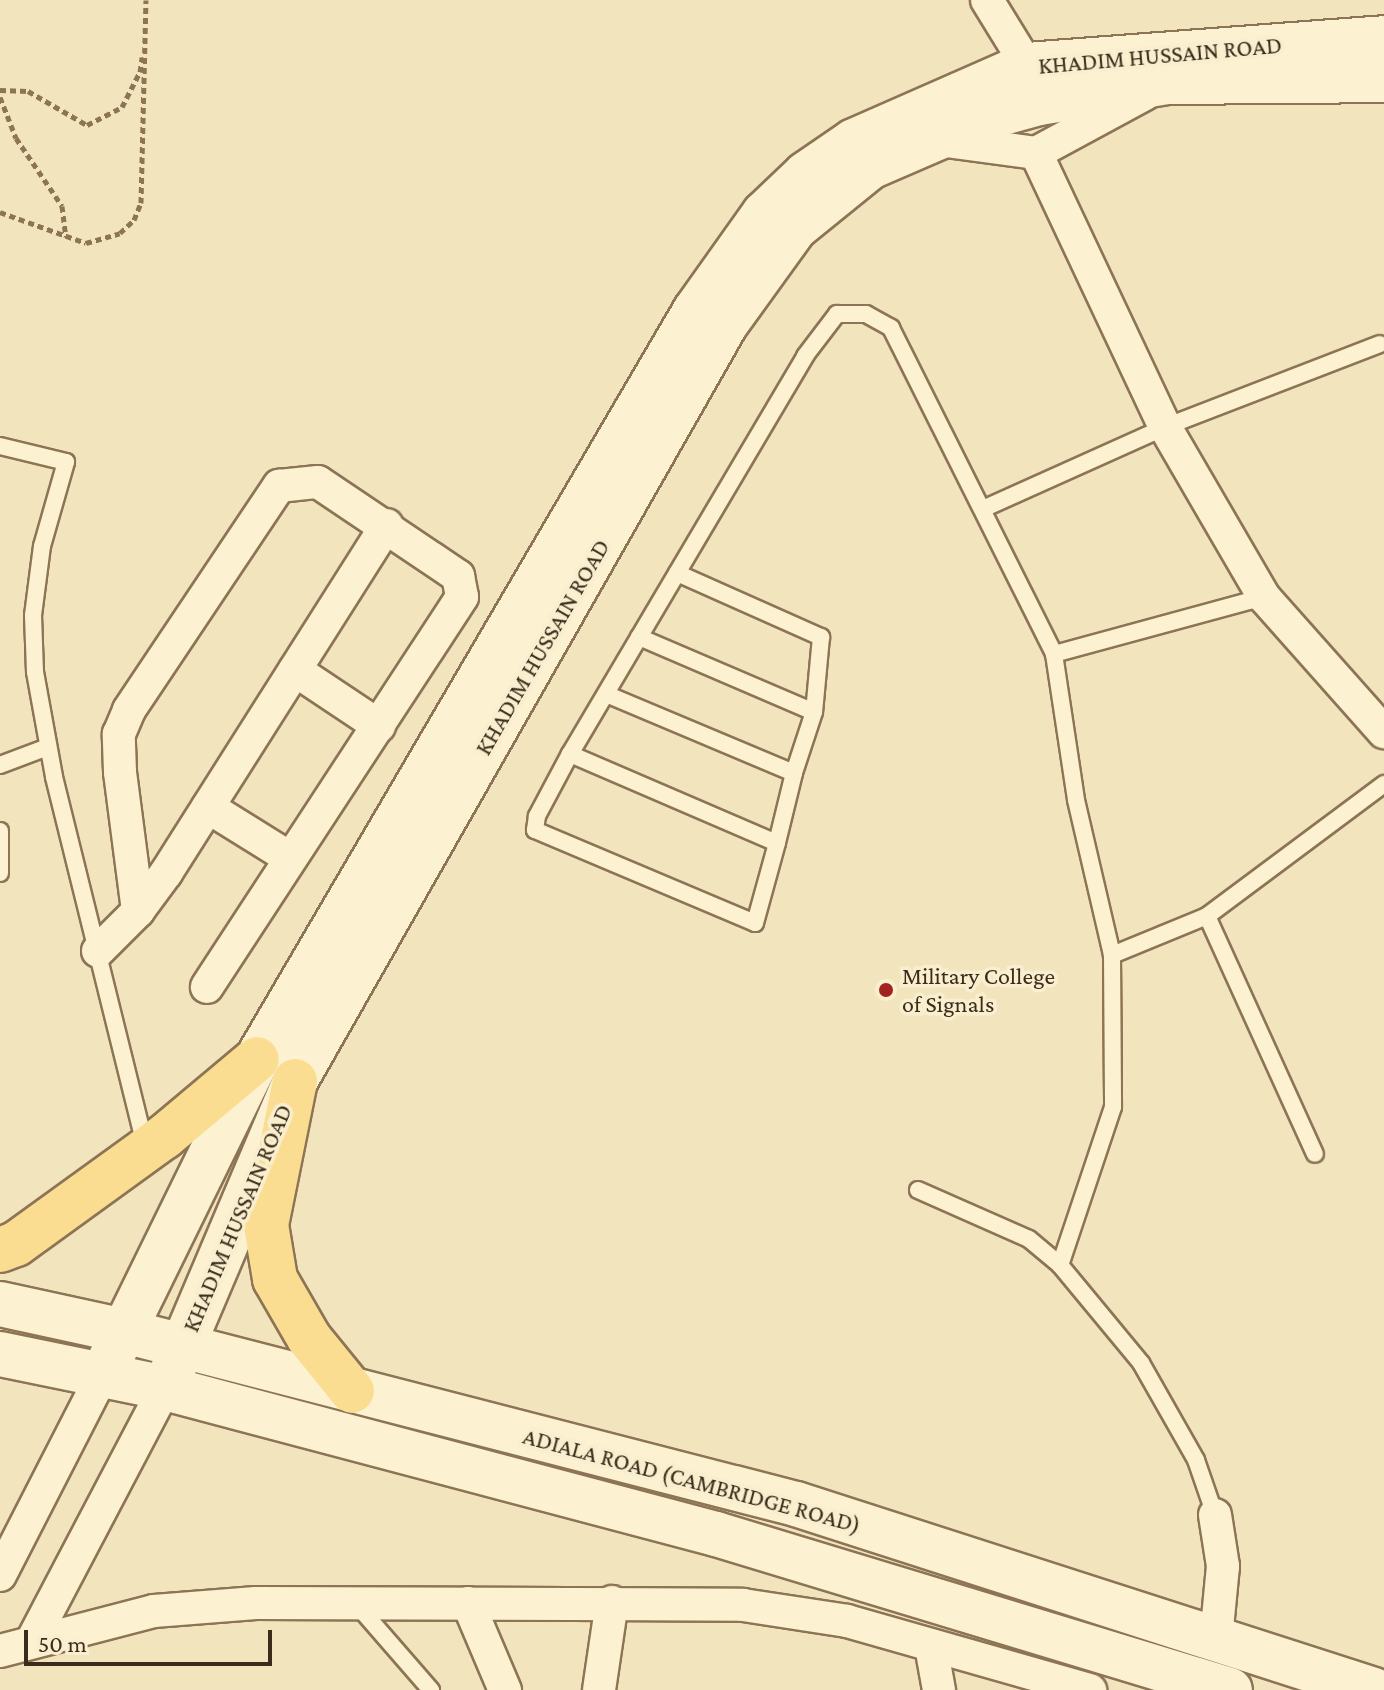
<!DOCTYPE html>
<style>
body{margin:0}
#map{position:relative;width:1384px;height:1690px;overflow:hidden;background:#f2e4bd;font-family:"Crimson Pro",serif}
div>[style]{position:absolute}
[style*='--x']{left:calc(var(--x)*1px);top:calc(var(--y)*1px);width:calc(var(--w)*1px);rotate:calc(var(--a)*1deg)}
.path>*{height:5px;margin-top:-2.5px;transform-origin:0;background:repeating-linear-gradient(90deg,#8c7455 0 6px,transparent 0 10px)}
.roads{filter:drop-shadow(2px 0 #8c7455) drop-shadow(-2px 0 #8c7455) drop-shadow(0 2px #8c7455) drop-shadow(0 -2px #8c7455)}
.lane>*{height:16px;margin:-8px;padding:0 8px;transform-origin:8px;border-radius:8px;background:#fcf1d1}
.street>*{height:32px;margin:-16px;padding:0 16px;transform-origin:16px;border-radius:16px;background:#fcf1d1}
.secondary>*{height:44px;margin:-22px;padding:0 22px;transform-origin:22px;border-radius:22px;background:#fcf1d1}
.primary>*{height:44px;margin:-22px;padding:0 22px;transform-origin:22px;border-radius:22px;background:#fadd91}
.dots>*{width:22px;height:22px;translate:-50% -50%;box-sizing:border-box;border:4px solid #f9eece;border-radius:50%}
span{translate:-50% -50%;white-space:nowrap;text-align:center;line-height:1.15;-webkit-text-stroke:7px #f9eece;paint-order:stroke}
.street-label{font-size:24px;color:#3a2b1b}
.poi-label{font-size:24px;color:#3a2b1b}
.left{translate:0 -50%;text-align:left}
.scale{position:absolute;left:24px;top:1630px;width:248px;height:36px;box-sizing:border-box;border:4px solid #3a2b1b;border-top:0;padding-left:10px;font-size:24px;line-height:28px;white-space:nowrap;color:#3a2b1b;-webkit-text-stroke:6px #f9eece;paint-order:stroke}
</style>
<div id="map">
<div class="path">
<div style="--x:0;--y:90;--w:28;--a:2"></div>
<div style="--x:28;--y:91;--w:68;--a:30"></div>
<div style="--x:87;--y:125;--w:39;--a:-27"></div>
<div style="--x:122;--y:107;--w:39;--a:-63"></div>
<div style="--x:140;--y:72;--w:15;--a:-82"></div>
<div style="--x:0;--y:97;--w:44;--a:68.7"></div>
<div style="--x:16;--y:138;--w:82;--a:55.9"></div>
<div style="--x:62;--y:206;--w:31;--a:83"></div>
<div style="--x:0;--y:212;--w:91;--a:19.8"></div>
<div style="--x:86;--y:243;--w:35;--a:-16"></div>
<div style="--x:120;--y:233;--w:19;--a:-43"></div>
<div style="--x:134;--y:220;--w:18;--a:-68"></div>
<div style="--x:141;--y:203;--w:203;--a:-88.6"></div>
</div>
<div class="roads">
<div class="lane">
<div style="--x:0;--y:446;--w:68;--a:13.6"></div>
<div style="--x:66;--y:462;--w:87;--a:105.9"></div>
<div style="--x:42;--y:546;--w:70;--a:97.4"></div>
<div style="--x:33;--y:615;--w:57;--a:88"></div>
<div style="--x:35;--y:672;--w:107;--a:79.7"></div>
<div style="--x:54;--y:777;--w:382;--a:76.1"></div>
<div style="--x:985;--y:508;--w:197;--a:-24.2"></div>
<div style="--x:1165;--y:427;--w:230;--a:-21.1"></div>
<div style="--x:677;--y:573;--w:158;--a:24"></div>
<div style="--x:821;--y:637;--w:75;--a:95.3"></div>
<div style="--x:639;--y:637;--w:190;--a:23.2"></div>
<div style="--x:814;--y:712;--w:64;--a:108.2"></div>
<div style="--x:1054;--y:654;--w:218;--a:-15.2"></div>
<div style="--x:606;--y:694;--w:204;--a:22.8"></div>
<div style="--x:794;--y:773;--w:72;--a:103.7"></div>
<div style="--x:570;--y:754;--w:225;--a:23.3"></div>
<div style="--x:777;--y:843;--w:83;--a:105.4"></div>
<div style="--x:755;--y:923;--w:239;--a:-157.1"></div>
<div style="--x:535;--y:830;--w:14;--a:-82"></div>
<div style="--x:537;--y:816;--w:70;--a:-62"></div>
<div style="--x:570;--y:754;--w:462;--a:-59.4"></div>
<div style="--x:805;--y:356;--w:53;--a:-52.7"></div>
<div style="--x:837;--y:314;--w:29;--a:0"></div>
<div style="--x:866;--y:314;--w:29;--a:29"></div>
<div style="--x:891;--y:328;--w:364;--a:63.4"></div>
<div style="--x:1054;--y:654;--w:148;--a:81.4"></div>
<div style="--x:1076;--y:800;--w:159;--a:76.9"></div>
<div style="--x:1112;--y:955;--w:152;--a:89.6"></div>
<div style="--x:1113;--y:1107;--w:167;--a:108.5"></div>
<div style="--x:0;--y:765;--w:51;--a:-20.6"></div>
<div style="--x:0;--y:831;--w:42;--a:90"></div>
<div style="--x:1207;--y:916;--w:261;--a:65.6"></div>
<div style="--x:1112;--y:955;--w:103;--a:-22.3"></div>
<div style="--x:1207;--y:916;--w:221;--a:-36.7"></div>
<div style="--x:918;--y:1190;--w:121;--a:23.8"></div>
<div style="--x:1029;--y:1239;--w:40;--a:40"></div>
<div style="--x:1060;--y:1265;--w:127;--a:50.4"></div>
<div style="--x:1141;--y:1363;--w:112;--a:60.4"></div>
<div style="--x:1196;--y:1460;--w:58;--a:70.9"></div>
<div style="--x:357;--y:1605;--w:113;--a:49"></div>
</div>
<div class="street">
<div style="--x:987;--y:0;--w:76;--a:58.4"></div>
<div style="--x:1145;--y:94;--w:124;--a:151.6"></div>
<div style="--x:1036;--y:153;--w:303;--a:64.8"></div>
<div style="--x:1165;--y:427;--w:197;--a:59.8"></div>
<div style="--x:1264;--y:597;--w:181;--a:48.4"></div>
<div style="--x:932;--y:139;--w:105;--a:7.7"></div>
<div style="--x:295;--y:670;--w:101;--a:33.7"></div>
<div style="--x:208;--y:807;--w:97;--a:31.9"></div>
<div style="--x:138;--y:911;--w:140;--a:-97.4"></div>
<div style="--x:120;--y:772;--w:38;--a:-92"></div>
<div style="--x:119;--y:734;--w:26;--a:-67"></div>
<div style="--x:129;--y:710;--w:270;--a:-56.2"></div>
<div style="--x:279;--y:486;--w:39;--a:-6"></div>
<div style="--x:318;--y:482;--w:169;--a:33.9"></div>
<div style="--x:458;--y:576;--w:21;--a:79"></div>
<div style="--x:462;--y:597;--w:466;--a:123.2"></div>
<div style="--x:98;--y:951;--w:57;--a:-45"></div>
<div style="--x:138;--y:911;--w:47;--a:-53.6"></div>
<div style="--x:166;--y:873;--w:412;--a:-57.6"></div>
<div style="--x:1215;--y:1515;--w:52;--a:81.1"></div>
<div style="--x:1223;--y:1566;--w:73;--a:95.5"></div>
<div style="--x:0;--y:1575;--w:226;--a:-62.9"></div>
<div style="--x:468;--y:1603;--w:95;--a:67"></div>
<div style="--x:33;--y:1639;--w:284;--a:-62.3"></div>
<div style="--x:931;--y:1646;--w:45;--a:79.7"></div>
<div style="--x:0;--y:1651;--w:159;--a:-14.6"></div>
<div style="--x:154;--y:1611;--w:102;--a:-4.5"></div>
<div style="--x:256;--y:1603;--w:487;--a:0.2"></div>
<div style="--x:743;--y:1605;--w:105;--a:8.7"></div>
<div style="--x:847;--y:1621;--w:253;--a:15.9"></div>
<div style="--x:599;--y:1690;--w:89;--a:-81.6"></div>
</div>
<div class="secondary">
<div style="--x:0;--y:1304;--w:127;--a:12.3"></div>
<div style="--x:124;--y:1331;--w:694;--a:14.44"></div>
<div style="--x:796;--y:1504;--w:607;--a:17.84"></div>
<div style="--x:0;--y:1354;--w:168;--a:11.6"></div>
<div style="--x:165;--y:1388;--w:570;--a:14.84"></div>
<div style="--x:716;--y:1534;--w:537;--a:16.88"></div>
<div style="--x:103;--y:1374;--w:351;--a:-63.9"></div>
<div style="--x:257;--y:1059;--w:867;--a:-59.65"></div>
<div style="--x:695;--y:311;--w:119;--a:-54.6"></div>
<div style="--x:764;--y:214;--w:58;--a:-43.6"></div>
<div style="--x:806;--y:174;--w:58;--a:-34.5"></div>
<div style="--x:854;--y:141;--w:189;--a:-23.7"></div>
<div style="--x:1027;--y:65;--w:358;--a:-4.3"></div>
<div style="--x:165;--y:1388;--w:333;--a:-67"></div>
<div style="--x:295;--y:1081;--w:870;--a:-60.37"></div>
<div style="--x:725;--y:325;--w:120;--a:-54.2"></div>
<div style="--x:795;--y:228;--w:97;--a:-39.1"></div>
<div style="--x:870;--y:167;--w:121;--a:-23.4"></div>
<div style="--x:981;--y:119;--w:60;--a:-15.4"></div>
<div style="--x:1039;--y:103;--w:130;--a:-9.3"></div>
<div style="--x:1167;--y:82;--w:217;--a:-0.5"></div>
</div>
<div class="primary">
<div style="--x:295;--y:1081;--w:147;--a:101.4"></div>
<div style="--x:266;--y:1225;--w:55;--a:80.5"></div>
<div style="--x:275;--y:1279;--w:68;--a:60"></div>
<div style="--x:309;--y:1338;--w:68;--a:50.9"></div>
<div style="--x:0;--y:1250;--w:17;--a:-21"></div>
<div style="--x:16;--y:1244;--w:183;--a:-35.9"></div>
<div style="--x:164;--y:1137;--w:121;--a:-40"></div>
</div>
</div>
<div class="dots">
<div style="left:886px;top:990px;background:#a1221e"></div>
</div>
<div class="street-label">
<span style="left:1160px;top:55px;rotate:-5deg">KHADIM HUSSAIN ROAD</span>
<span style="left:542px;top:647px;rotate:-60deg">KHADIM HUSSAIN ROAD</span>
<span style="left:237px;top:1218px;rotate:-67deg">KHADIM HUSSAIN ROAD</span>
<span style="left:692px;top:1480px;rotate:15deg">ADIALA ROAD (CAMBRIDGE ROAD)</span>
</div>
<div class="poi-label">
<span class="left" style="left:902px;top:990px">Military College<br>of Signals</span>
</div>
<div class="scale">50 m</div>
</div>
